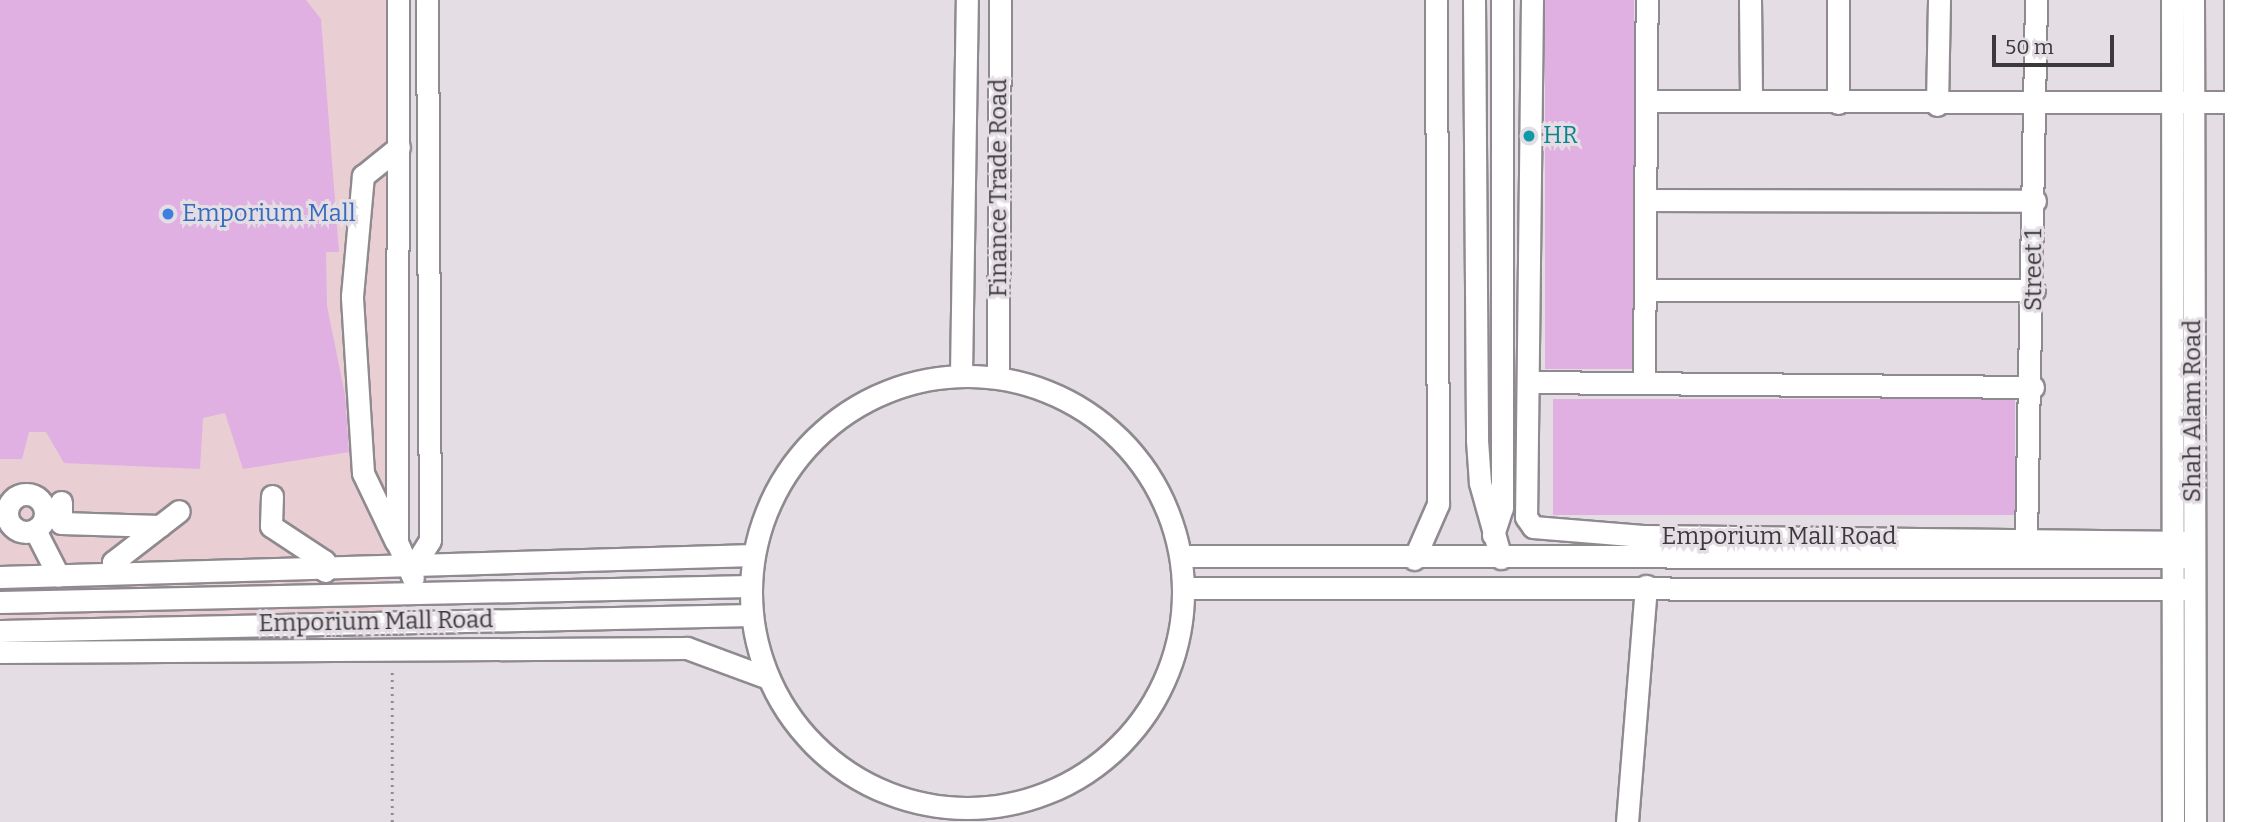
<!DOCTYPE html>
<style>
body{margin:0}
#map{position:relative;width:2241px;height:822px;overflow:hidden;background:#e4dee4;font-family:Bitter,serif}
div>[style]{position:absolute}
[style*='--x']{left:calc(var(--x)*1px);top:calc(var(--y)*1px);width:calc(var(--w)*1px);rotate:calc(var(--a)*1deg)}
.commercial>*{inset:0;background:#e9cfd3;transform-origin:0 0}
.building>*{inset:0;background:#e0b0e2;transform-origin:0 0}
.path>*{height:2.5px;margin-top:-1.25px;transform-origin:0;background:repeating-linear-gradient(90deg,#908c90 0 2px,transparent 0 7px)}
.roads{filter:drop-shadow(2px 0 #8f8a8f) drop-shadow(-2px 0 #8f8a8f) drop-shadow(0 2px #8f8a8f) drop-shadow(0 -2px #8f8a8f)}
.minor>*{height:21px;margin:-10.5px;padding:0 10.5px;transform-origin:10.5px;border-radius:10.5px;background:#fff}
.minor>.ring{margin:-10.5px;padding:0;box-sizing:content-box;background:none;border:21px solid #fff;border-radius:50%}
.dots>*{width:19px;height:19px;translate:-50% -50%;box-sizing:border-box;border:4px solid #e4dee4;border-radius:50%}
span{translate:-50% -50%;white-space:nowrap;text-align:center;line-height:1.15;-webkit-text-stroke:6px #e4dee4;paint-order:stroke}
.culture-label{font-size:24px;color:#0d838f}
.left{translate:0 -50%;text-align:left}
.street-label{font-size:24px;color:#3b393b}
.shop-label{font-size:24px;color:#366cbe}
.scale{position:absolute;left:1992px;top:35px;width:122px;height:32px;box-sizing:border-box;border:4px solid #3b393b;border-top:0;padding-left:9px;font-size:21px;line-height:24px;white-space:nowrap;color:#3b393b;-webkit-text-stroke:5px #e4dee4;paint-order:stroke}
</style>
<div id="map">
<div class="commercial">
<div style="left:0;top:0;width:389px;height:618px"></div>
</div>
<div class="building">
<div style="clip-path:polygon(0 0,306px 0,321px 19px,339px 252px,326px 252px,327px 306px,345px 395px,349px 452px,243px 469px,225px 413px,203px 418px,200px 469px,64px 463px,46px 432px,29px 432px,22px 459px,0 459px)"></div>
<div style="left:1545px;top:0;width:89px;height:369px"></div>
<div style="left:1553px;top:399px;width:462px;height:116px"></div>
</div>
<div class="path">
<div style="--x:392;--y:822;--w:154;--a:-90"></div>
</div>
<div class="roads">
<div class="minor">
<div style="--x:398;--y:0;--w:542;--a:90.11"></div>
<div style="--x:397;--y:542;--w:39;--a:66"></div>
<div style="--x:1474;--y:0;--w:440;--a:89.6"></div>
<div style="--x:1477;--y:440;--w:43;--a:86"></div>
<div style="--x:1480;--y:483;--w:78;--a:74.4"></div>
<div style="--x:1532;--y:0;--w:517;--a:90.66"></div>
<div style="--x:1526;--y:517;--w:12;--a:55"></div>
<div style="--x:1533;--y:527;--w:110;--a:4.7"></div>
<div style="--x:1643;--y:536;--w:550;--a:0.63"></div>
<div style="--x:1750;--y:0;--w:101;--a:89.4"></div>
<div style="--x:2172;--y:0;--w:822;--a:89.93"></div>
<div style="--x:2193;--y:0;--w:822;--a:89.86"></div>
<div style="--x:1647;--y:101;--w:589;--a:0.1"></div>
<div style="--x:1838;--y:103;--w:103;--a:-90"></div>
<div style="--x:1937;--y:105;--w:105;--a:-88.9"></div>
<div style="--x:1647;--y:200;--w:388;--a:0.1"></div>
<div style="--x:1646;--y:290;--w:388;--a:0"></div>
<div style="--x:961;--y:374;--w:374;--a:-89.1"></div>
<div class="ring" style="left:751px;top:376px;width:411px;height:411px"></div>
<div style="--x:998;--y:376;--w:376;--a:-89.7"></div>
<div style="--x:1529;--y:382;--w:504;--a:0.57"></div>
<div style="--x:1644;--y:383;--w:383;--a:-89.6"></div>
<div class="ring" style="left:7px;top:494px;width:17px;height:17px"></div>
<div style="--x:272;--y:496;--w:30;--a:92"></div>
<div style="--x:271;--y:526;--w:64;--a:33.4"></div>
<div style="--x:324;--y:561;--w:10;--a:84"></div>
<div style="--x:61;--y:502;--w:21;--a:90"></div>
<div style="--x:61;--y:523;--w:99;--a:1.7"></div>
<div style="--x:35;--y:530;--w:51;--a:62.9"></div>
<div style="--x:1493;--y:535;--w:28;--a:-72"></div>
<div style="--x:1502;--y:508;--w:508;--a:-90"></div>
<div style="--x:2026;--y:539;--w:539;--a:-88.94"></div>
<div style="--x:396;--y:542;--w:76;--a:-115.6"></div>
<div style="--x:363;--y:473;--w:177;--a:-93.6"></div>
<div style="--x:352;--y:296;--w:121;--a:-84.8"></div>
<div style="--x:363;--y:176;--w:46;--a:-38.9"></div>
<div style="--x:1181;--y:556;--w:1012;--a:0.06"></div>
<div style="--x:1414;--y:559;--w:60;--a:-66.4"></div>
<div style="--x:1438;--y:504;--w:504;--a:-90.23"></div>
<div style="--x:412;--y:569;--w:34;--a:-58"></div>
<div style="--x:430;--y:540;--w:540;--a:-90.32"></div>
<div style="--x:114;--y:572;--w:10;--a:-96"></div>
<div style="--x:113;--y:562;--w:83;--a:-37.7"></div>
<div style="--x:0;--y:577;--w:754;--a:-1.67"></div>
<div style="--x:1184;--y:588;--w:1010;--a:0.06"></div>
<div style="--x:0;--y:602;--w:750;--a:-1.22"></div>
<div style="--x:0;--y:631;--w:752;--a:-1.22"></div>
<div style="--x:0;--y:652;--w:687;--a:-0.33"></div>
<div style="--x:687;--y:648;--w:86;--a:20.3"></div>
<div style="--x:1627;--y:822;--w:237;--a:-85.4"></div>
<div style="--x:2235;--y:822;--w:822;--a:-90"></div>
</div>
</div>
<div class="dots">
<div style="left:1529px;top:136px;background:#0f9aa8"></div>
<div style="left:168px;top:214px;background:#3f7fe0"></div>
</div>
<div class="culture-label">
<span class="left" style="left:1543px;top:136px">HR</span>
</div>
<div class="street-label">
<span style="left:999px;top:188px;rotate:-90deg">Finance Trade Road</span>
<span style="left:2034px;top:270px;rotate:-90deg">Street 1</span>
<span style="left:2193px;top:411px;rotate:-90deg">Shah Alam Road</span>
<span style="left:1779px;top:537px">Emporium Mall Road</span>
<span style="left:376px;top:622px;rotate:-1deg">Emporium Mall Road</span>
</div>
<div class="shop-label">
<span class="left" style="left:182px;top:214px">Emporium Mall</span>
</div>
<div class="scale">50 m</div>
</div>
